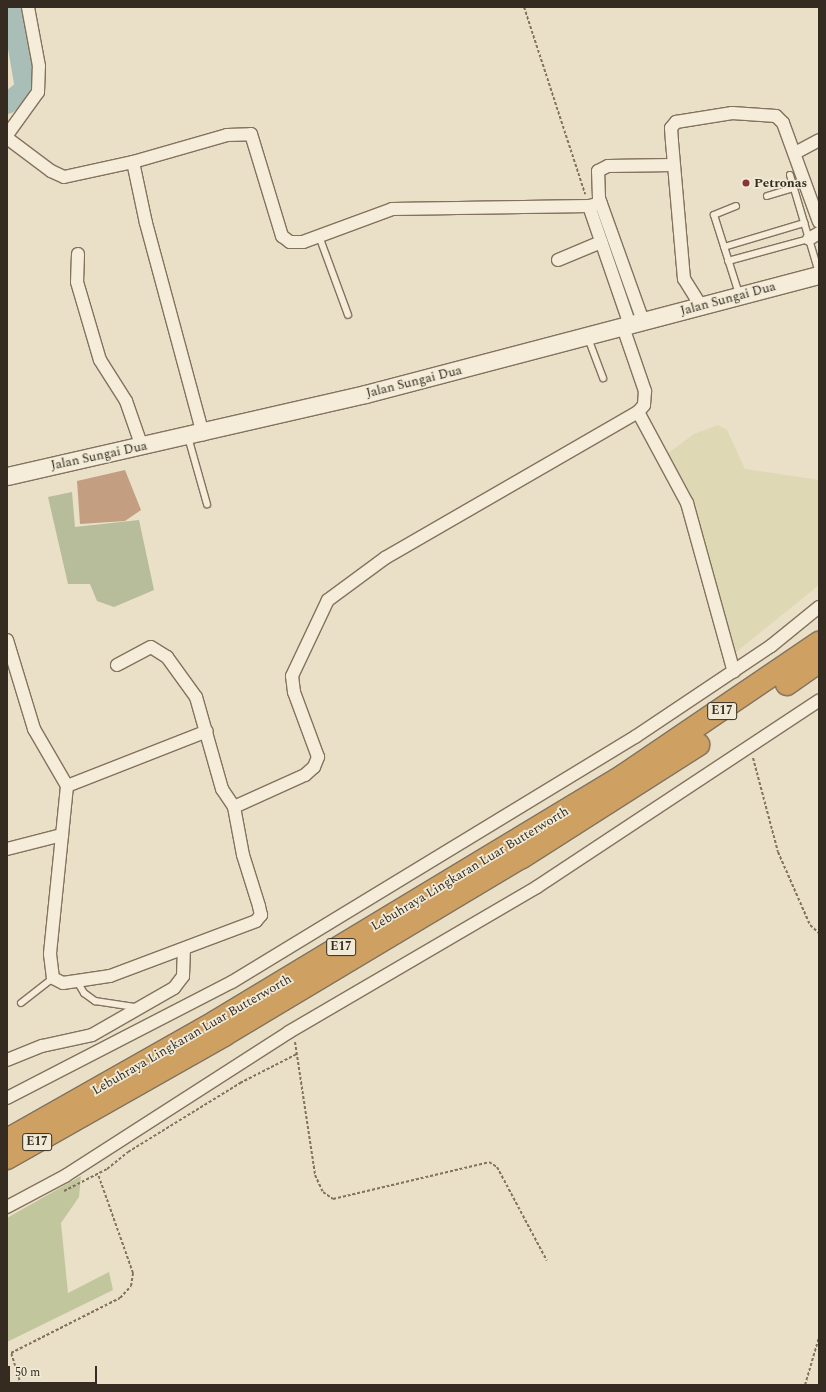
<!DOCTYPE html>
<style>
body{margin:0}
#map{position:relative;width:826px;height:1392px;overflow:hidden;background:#e9e0c7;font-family:Spectral,serif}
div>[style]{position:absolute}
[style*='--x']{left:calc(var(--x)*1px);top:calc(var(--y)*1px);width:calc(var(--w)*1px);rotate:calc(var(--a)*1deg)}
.farmland>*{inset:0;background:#ded8b5}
.green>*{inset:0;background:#c1c69c}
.cemetery>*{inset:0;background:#b7bc9a}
.river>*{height:21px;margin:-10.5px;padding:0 10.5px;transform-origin:10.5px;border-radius:10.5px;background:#a8beb7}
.building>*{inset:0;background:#c39e81}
.path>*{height:2px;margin-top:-1px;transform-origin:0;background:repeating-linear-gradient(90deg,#83725e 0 3px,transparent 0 5px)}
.roads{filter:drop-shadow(1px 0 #83725e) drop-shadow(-1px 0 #83725e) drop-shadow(0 1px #83725e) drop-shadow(0 -1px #83725e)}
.service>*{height:6px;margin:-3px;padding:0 3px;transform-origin:3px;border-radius:3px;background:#f5edd9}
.minor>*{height:12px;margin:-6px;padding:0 6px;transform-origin:6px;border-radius:6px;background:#f5edd9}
.secondary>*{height:17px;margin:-8.5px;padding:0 8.5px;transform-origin:8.5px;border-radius:8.5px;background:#f5edd9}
.motorway>*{height:22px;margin:-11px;padding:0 11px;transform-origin:11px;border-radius:11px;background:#cea162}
.dots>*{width:11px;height:11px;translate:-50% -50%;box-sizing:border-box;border:2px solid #f1ead6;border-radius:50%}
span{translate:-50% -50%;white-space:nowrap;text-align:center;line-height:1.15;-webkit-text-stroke:3.5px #f1ead6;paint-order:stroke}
.shield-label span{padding:1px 3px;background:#f1ead6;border:1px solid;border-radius:3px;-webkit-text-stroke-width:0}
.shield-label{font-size:12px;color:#352b20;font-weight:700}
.poi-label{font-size:13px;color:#352b20;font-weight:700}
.left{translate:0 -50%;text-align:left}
.street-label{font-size:13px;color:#352b20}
.frame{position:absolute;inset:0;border:8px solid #352b20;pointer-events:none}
.scale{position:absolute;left:8px;top:1366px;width:89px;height:18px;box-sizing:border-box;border:2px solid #352b20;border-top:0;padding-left:5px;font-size:12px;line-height:14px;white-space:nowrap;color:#352b20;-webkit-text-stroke:3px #f1ead6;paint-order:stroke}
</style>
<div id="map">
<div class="farmland">
<div style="clip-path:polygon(718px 425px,727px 430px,745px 469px,819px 480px,819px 585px,735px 653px,690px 492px,667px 454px,694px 434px)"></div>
</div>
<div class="green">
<div style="clip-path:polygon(81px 1176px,79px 1197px,61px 1223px,68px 1293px,109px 1272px,113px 1290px,7px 1342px,7px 1218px)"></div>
</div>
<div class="cemetery">
<div style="clip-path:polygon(72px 492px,75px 527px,139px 520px,154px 590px,114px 607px,97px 601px,90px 584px,68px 584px,48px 497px)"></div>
</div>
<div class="river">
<div style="--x:7;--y:103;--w:23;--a:-40"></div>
<div style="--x:25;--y:88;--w:82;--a:-99.8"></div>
</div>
<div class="building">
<div style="clip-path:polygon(125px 470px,141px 510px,125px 521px,80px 524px,77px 481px)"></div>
</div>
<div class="path">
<div style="--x:524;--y:7;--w:197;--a:71.9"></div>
<div style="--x:753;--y:758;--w:97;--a:75.1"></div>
<div style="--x:778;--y:852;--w:80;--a:66.3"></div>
<div style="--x:810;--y:925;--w:12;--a:42"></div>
<div style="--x:295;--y:1042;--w:134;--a:81.4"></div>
<div style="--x:315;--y:1175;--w:19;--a:65"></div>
<div style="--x:323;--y:1192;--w:12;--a:35"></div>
<div style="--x:333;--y:1199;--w:160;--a:-13.3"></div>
<div style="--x:489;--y:1162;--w:9;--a:32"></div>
<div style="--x:497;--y:1167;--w:106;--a:62"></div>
<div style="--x:64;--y:1191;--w:48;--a:-27.1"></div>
<div style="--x:107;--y:1169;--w:27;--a:-39"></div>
<div style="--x:128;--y:1152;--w:132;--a:-31.6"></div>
<div style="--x:240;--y:1083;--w:64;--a:-27"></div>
<div style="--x:21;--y:1385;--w:34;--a:-107"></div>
<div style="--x:11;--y:1353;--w:122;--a:-26.8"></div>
<div style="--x:120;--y:1298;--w:16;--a:-47"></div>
<div style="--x:131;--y:1286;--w:13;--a:-81"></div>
<div style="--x:133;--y:1273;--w:105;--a:-109.5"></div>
<div style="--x:805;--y:1385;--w:50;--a:-73.7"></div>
</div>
<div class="roads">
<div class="service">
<div style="--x:790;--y:175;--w:102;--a:73.5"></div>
<div style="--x:767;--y:196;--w:28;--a:-17"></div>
<div style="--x:736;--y:206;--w:24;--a:158"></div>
<div style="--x:714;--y:215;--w:83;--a:72.4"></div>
<div style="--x:319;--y:236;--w:84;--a:69.8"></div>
<div style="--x:724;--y:247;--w:84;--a:-16.7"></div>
<div style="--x:728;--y:261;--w:84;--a:-15.2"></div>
<div style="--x:588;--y:338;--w:43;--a:69.4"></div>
<div style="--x:188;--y:437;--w:70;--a:74.2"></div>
<div style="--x:78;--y:983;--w:12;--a:59"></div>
<div style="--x:84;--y:993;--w:14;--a:36"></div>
<div style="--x:95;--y:1001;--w:40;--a:8.5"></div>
<div style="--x:21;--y:1003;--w:41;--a:-38"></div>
</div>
<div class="minor">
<div style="--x:7;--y:135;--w:53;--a:-54.2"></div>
<div style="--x:38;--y:92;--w:26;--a:-88"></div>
<div style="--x:39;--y:66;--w:60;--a:-100.6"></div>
<div style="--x:7;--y:138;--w:55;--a:36.9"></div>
<div style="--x:51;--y:171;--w:14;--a:25"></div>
<div style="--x:64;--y:177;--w:71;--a:-12.3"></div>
<div style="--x:133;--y:162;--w:98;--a:-16"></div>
<div style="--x:227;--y:135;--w:24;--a:-2"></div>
<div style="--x:251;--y:134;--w:107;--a:73.1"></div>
<div style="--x:282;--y:236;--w:10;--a:37"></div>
<div style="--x:290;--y:242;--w:13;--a:0"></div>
<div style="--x:303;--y:242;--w:95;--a:-20.3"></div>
<div style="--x:392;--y:209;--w:197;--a:-0.9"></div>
<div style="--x:589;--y:206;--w:12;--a:-14"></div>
<div style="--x:795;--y:153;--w:27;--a:-28"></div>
<div style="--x:133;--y:162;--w:62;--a:78"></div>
<div style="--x:146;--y:223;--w:219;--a:74.9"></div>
<div style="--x:589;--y:206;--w:126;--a:71"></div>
<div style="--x:809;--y:239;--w:12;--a:-31"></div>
<div style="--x:78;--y:254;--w:28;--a:92"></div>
<div style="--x:77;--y:282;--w:81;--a:73.6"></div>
<div style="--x:100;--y:360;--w:49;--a:57.6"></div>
<div style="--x:126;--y:401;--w:49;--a:70.8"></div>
<div style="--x:558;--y:260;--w:47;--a:-22.7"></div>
<div style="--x:701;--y:306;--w:32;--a:-122"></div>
<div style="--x:684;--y:279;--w:138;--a:-95"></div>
<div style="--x:672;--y:142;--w:14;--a:-94"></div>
<div style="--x:671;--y:128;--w:8;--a:-50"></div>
<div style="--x:676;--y:122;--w:57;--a:-9.1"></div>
<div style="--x:732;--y:113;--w:44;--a:3.9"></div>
<div style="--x:776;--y:116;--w:10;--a:45"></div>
<div style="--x:783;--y:123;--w:105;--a:70"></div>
<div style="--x:643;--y:321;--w:131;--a:-109.7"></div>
<div style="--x:599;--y:198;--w:27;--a:-92"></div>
<div style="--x:598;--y:171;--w:11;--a:-27"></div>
<div style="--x:608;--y:166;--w:65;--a:-0.9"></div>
<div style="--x:638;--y:412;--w:103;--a:61.7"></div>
<div style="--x:687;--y:503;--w:175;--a:74.5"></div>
<div style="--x:7;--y:640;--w:93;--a:73.1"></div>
<div style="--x:34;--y:729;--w:66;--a:59.9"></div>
<div style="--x:67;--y:786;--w:169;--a:95.8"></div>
<div style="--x:50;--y:954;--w:24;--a:83"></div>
<div style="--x:53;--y:978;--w:11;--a:27"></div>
<div style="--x:63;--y:983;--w:48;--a:-8.5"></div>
<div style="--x:110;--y:976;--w:156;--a:-20.6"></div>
<div style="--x:256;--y:921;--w:8;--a:-50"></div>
<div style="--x:261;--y:915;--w:9;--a:-103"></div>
<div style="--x:259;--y:906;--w:53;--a:-107.4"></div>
<div style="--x:243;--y:855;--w:49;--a:-100.6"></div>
<div style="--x:234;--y:807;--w:78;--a:-24.3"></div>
<div style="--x:305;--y:775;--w:12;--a:-42"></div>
<div style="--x:314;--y:767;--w:11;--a:-68"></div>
<div style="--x:318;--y:757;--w:69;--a:-110.3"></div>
<div style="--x:294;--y:692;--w:16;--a:-97"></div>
<div style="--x:292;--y:676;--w:84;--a:-64.7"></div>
<div style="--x:328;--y:600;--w:71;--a:-36.4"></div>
<div style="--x:385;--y:558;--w:292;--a:-30"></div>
<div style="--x:638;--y:412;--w:9;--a:-49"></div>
<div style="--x:644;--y:405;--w:14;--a:-86"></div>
<div style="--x:645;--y:391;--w:68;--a:-109"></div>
<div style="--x:117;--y:665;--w:38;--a:-28"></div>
<div style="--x:151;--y:647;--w:19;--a:32"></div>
<div style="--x:167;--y:657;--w:49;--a:54.1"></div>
<div style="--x:196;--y:697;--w:96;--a:74.2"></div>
<div style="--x:222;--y:789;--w:22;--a:56"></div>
<div style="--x:67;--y:786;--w:150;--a:-21.4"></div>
<div style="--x:7;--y:849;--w:57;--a:-14.3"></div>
<div style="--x:7;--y:1060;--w:38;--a:-22"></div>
<div style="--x:42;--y:1046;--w:51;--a:-12.4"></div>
<div style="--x:92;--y:1035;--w:95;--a:-29.8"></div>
<div style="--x:174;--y:988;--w:15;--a:-53"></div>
<div style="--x:183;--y:976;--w:26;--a:-88"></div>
<div style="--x:7;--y:1098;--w:253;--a:-27.3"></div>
<div style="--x:232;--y:982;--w:472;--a:-31.3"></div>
<div style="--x:635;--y:737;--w:164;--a:-33.8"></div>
<div style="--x:771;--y:646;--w:62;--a:-39.1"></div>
<div style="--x:7;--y:1207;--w:66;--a:-28.1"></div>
<div style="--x:65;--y:1176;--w:266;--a:-32.7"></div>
<div style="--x:289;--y:1032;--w:287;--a:-30.3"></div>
<div style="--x:537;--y:887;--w:338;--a:-33.5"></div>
</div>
<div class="secondary">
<div style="--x:7;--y:476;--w:367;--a:-12.9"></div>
<div style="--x:365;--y:394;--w:469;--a:-14.7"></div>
</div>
<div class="motorway">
<div style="--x:787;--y:684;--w:39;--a:-35"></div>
<div style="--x:7;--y:1140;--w:241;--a:-29.5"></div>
<div style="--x:217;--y:1021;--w:474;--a:-31.1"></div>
<div style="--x:623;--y:776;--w:237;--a:-34.2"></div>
<div style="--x:7;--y:1158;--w:249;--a:-29.5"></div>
<div style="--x:224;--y:1035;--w:347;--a:-30.9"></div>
<div style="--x:522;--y:857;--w:209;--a:-32.5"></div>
</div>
</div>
<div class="dots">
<div style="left:746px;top:183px;background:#8b3635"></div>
</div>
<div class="shield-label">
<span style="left:722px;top:711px">E17</span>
<span style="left:341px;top:947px">E17</span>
<span style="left:37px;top:1142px">E17</span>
</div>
<div class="poi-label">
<span class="left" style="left:754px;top:183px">Petronas</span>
</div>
<div class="street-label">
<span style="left:728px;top:299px;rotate:-15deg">Jalan Sungai Dua</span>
<span style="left:414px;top:382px;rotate:-14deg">Jalan Sungai Dua</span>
<span style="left:99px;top:456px;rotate:-12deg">Jalan Sungai Dua</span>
<span style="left:470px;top:869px;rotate:-31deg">Lebuhraya Lingkaran Luar Butterworth</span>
<span style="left:192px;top:1035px;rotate:-30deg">Lebuhraya Lingkaran Luar Butterworth</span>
</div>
<div class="frame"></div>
<div class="scale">50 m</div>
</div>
